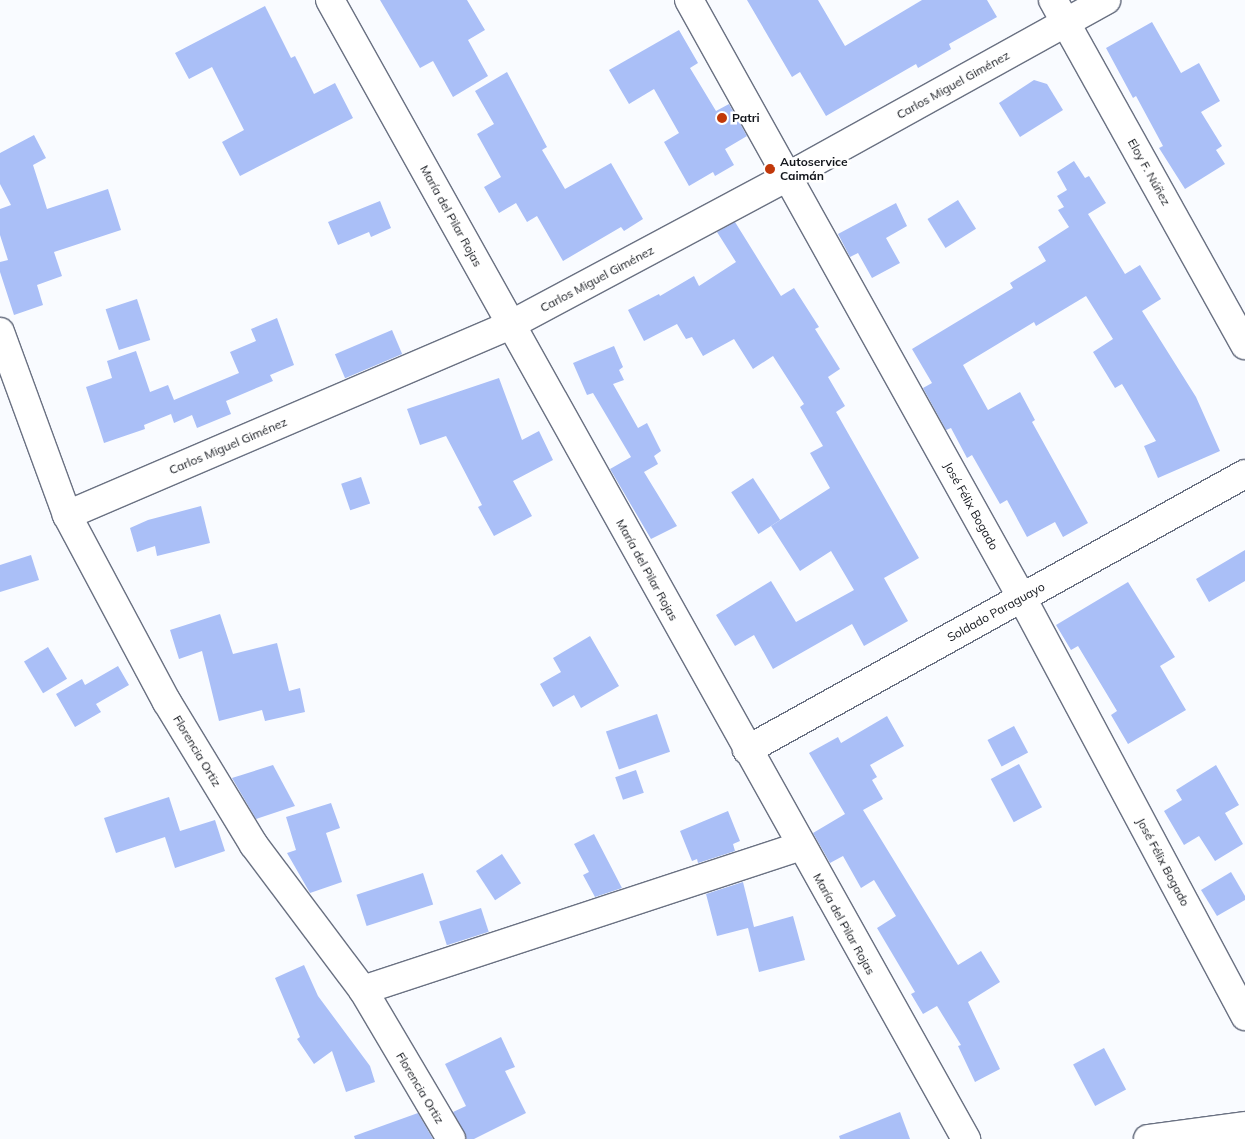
<!DOCTYPE html>
<meta charset="utf-8">
<style>
body{margin:0}
#map{position:relative;width:1245px;height:1139px;overflow:hidden;background:#f9fbff;font-family:Mulish,sans-serif}
div>[style]{position:absolute}
[style*='--x']{left:calc(var(--x)*1px);top:calc(var(--y)*1px);width:calc(var(--w)*1px);rotate:calc(var(--a)*1deg)}
.building>*{inset:0;background:#aabff7;transform-origin:0 0}
.roads{filter:drop-shadow(1px 0 #6a7182) drop-shadow(-1px 0 #6a7182) drop-shadow(0 1px #6a7182) drop-shadow(0 -1px #6a7182)}
.minor>*{height:28px;margin:-14px;padding:0 14px;transform-origin:14px;border-radius:14px;background:#fff}
.dots>*{width:14px;height:14px;translate:-50% -50%;box-sizing:border-box;border:2px solid #fff;border-radius:50%}
span{translate:-50% -50%;white-space:nowrap;text-align:center;line-height:1.15;-webkit-text-stroke:5px #fff;paint-order:stroke}
.street-label{font-size:12px;color:#13161c}
.poi-label{font-size:12px;color:#13161c;font-weight:700}
.left{translate:0 -50%;text-align:left}
</style>
<div id="map">
<div class="building">
<div style="clip-path:polygon(380px 0,467px 0,485px 30px,468px 40px,488px 76px,453px 97px,433px 61px,420px 68px)"></div>
<div style="clip-path:polygon(747px 0,818px 0,845px 46px,922px 0,987px 0,997px 17px,949px 44px,951px 49px,918px 68px,916px 64px,826px 116px,800px 72px,792px 77px)"></div>
<div style="clip-path:polygon(265px 6px,291px 58px,295px 56px,314px 94px,335px 83px,353px 118px,240px 176px,222px 142px,244px 130px,212px 67px,189px 79px,175px 53px)"></div>
<div style="clip-path:polygon(1152px 22px,1181px 73px,1199px 63px,1220px 101px,1201px 112px,1222px 146px,1216px 150px,1225px 164px,1185px 189px,1159px 148px,1163px 146px,1136px 96px,1133px 98px,1106px 48px)"></div>
<div style="clip-path:polygon(679px 30px,698px 63px,690px 68px,716px 111px,729px 104px,747px 136px,725px 149px,734px 165px,715px 176px,713px 172px,689px 186px,664px 142px,679px 133px,654px 89px,629px 104px,609px 70px)"></div>
<div style="clip-path:polygon(507px 72px,547px 147px,542px 150px,565px 189px,611px 163px,643px 219px,624px 231px,621px 227px,563px 261px,537px 216px,527px 222px,516px 203px,499px 213px,484px 187px,501px 177px,477px 134px,494px 124px,475px 91px)"></div>
<div style="clip-path:polygon(1034px 80px,1047px 84px,1063px 110px,1020px 137px,999px 103px)"></div>
<div style="clip-path:polygon(34px 135px,46px 158px,33px 165px,47px 209px,108px 189px,121px 230px,54px 252px,62px 276px,37px 285px,43px 305px,14px 315px,0 272px,0 262px,8px 260px,0 235px,0 209px,11px 205px,0 184px,0 153px)"></div>
<div style="clip-path:polygon(1074px 161px,1085px 178px,1089px 176px,1106px 203px,1088px 214px,1125px 274px,1140px 265px,1161px 299px,1142px 311px,1196px 397px,1220px 451px,1158px 478px,1144px 446px,1156px 441px,1122px 384px,1115px 388px,1093px 352px,1113px 339px,1086px 296px,1036px 326px,1034px 322px,963px 365px,988px 410px,1020px 392px,1035px 420px,1032px 422px,1088px 523px,1063px 537px,1055px 522px,1027px 537px,1007px 500px,1000px 504px,972px 455px,967px 458px,951px 428px,946px 430px,923px 388px,932px 383px,912px 349px,1013px 288px,1010px 283px,1046px 261px,1038px 247px,1069px 227px,1058px 210px,1064px 207px,1057px 196px,1067px 190px,1057px 172px)"></div>
<div style="left:958px;top:200px;width:34px;height:36px;rotate:58deg"></div>
<div style="clip-path:polygon(380px 201px,391px 228px,371px 237px,369px 232px,338px 245px,328px 222px)"></div>
<div style="clip-path:polygon(896px 203px,907px 226px,886px 238px,900px 263px,872px 278px,858px 253px,850px 257px,838px 234px)"></div>
<div style="clip-path:polygon(735px 222px,781px 296px,794px 288px,819px 327px,815px 329px,840px 369px,828px 377px,845px 406px,836px 412px,919px 558px,884px 578px,908px 621px,864px 646px,852px 624px,773px 669px,754px 635px,735px 646px,716px 615px,771px 581px,796px 622px,854px 590px,831px 551px,800px 571px,771px 526px,830px 488px,810px 453px,823px 446px,800px 407px,804px 404px,773px 356px,753px 369px,734px 339px,703px 356px,692px 337px,686px 339px,677px 324px,644px 341px,628px 310px,659px 294px,660px 296px,694px 276px,699px 286px,736px 262px,717px 232px)"></div>
<div style="left:137px;top:299px;width:43px;height:33px;rotate:72deg"></div>
<div style="clip-path:polygon(277px 318px,294px 365px,270px 375px,273px 381px,226px 401px,231px 414px,197px 428px,192px 415px,174px 423px,171px 414px,144px 425px,145px 429px,104px 443px,86px 387px,112px 378px,107px 361px,136px 351px,150px 392px,168px 385px,174px 400px,239px 373px,230px 352px,256px 341px,251px 329px)"></div>
<div style="left:392px;top:330px;width:26px;height:62px;rotate:67deg"></div>
<div style="clip-path:polygon(614px 346px,623px 367px,619px 370px,624px 380px,613px 384px,638px 428px,647px 423px,661px 451px,654px 456px,658px 464px,644px 472px,677px 526px,651px 539px,610px 469px,631px 457px,593px 393px,587px 395px,573px 363px)"></div>
<div style="clip-path:polygon(499px 378px,522px 440px,539px 431px,553px 460px,513px 481px,532px 516px,494px 536px,478px 507px,482px 505px,446px 436px,420px 445px,407px 409px)"></div>
<div style="left:361px;top:477px;width:28px;height:21px;rotate:71deg"></div>
<div style="left:753px;top:478px;width:50px;height:26px;rotate:57deg"></div>
<div style="clip-path:polygon(201px 506px,210px 543px,157px 556px,155px 546px,137px 552px,130px 528px,148px 520px)"></div>
<div style="clip-path:polygon(1245px 550px,1245px 581px,1209px 602px,1196px 579px)"></div>
<div style="clip-path:polygon(31px 555px,39px 580px,0 592px,0 565px)"></div>
<div style="clip-path:polygon(1128px 582px,1175px 657px,1160px 666px,1186px 710px,1128px 744px,1111px 715px,1117px 711px,1078px 646px,1071px 650px,1056px 625px)"></div>
<div style="clip-path:polygon(220px 614px,233px 654px,277px 643px,289px 691px,300px 688px,305px 712px,265px 721px,262px 710px,219px 721px,202px 651px,179px 659px,170px 630px)"></div>
<div style="clip-path:polygon(590px 636px,619px 686px,581px 708px,574px 695px,553px 707px,540px 684px,561px 672px,553px 658px)"></div>
<div style="left:48px;top:647px;width:37px;height:28px;rotate:59deg"></div>
<div style="clip-path:polygon(118px 666px,129px 685px,96px 704px,101px 712px,75px 727px,56px 694px,82px 679px,85px 685px)"></div>
<div style="left:657px;top:714px;width:40px;height:54px;rotate:71deg"></div>
<div style="clip-path:polygon(887px 716px,904px 746px,870px 765px,877px 777px,872px 780px,883px 799px,863px 810px,958px 965px,981px 951px,1000px 982px,968px 1002px,1000px 1069px,975px 1082px,958px 1046px,961px 1045px,937px 1006px,923px 1014px,911px 994px,915px 992px,877px 928px,896px 916px,874px 880px,861px 888px,843px 856px,830px 863px,813px 833px,845px 814px,809px 753px,838px 737px,841px 743px)"></div>
<div style="left:1014px;top:726px;width:30px;height:30px;rotate:62deg"></div>
<div style="left:1019px;top:764px;width:49px;height:32px;rotate:62deg"></div>
<div style="clip-path:polygon(273px 765px,295px 806px,256px 819px,232px 778px)"></div>
<div style="clip-path:polygon(1216px 765px,1239px 805px,1225px 813px,1243px 844px,1215px 861px,1199px 836px,1184px 845px,1164px 811px,1182px 800px,1176px 790px)"></div>
<div style="left:636px;top:770px;width:24px;height:22px;rotate:71deg"></div>
<div style="clip-path:polygon(169px 797px,180px 831px,215px 820px,225px 851px,175px 868px,165px 837px,116px 853px,104px 818px)"></div>
<div style="clip-path:polygon(331px 803px,340px 828px,326px 833px,342px 882px,310px 893px,287px 853px,296px 850px,286px 817px)"></div>
<div style="clip-path:polygon(728px 811px,740px 841px,733px 844px,735px 851px,698px 863px,697px 859px,692px 861px,680px 831px)"></div>
<div style="clip-path:polygon(594px 834px,622px 888px,595px 897px,583px 875px,589px 872px,574px 844px)"></div>
<div style="left:502px;top:854px;width:35px;height:31px;rotate:57deg"></div>
<div style="clip-path:polygon(1231px 872px,1245px 896px,1245px 900px,1217px 916px,1201px 890px)"></div>
<div style="left:423px;top:873px;width:33px;height:70px;rotate:72deg"></div>
<div style="clip-path:polygon(743px 882px,754px 927px,793px 916px,805px 960px,759px 972px,748px 928px,717px 936px,706px 894px)"></div>
<div style="left:481px;top:908px;width:25px;height:44px;rotate:72deg"></div>
<div style="clip-path:polygon(304px 965px,318px 996px,370px 1066px,375px 1082px,346px 1092px,332px 1051px,314px 1064px,297px 1039px,300px 1037px,275px 978px)"></div>
<div style="clip-path:polygon(501px 1037px,515px 1067px,505px 1071px,526px 1113px,474px 1139px,467px 1139px,453px 1112px,466px 1106px,445px 1064px)"></div>
<div style="left:1104px;top:1048px;width:47px;height:35px;rotate:62deg"></div>
<div style="clip-path:polygon(900px 1112px,910px 1139px,840px 1139px,839px 1136px)"></div>
<div style="clip-path:polygon(418px 1113px,433px 1139px,355px 1139px,354px 1136px)"></div>
</div>
<div class="roads">
<div class="minor">
<div style="--x:330;--y:0;--w:1305;--a:60.82"></div>
<div style="--x:689;--y:0;--w:684;--a:60.89"></div>
<div style="--x:1022;--y:598;--w:474;--a:61.9"></div>
<div style="--x:1053;--y:0;--w:395;--a:60.9"></div>
<div style="--x:0;--y:332;--w:195;--a:69.9"></div>
<div style="--x:67;--y:515;--w:212;--a:61.9"></div>
<div style="--x:167;--y:702;--w:167;--a:58.7"></div>
<div style="--x:254;--y:845;--w:181;--a:53.1"></div>
<div style="--x:363;--y:990;--w:173;--a:59.4"></div>
<div style="--x:67;--y:515;--w:484;--a:-23.2"></div>
<div style="--x:512;--y:324;--w:312;--a:-28.1"></div>
<div style="--x:787;--y:177;--w:365;--a:-29"></div>
<div style="--x:747;--y:750;--w:569;--a:-29"></div>
<div style="--x:363;--y:990;--w:461;--a:-18.2"></div>
<div style="--x:1148;--y:1139;--w:98;--a:-7.6"></div>
</div>
</div>
<div class="dots">
<div style="left:722px;top:118px;background:#c1380a"></div>
<div style="left:770px;top:169px;background:#c1380a"></div>
</div>
<div class="street-label">
<span style="left:953px;top:85px;rotate:-29deg">Carlos Miguel Giménez</span>
<span style="left:1149px;top:172px;rotate:61deg">Eloy F. Núñez</span>
<span style="left:451px;top:216px;rotate:61deg">María del Pilar Rojas</span>
<span style="left:597px;top:279px;rotate:-28deg">Carlos Miguel Giménez</span>
<span style="left:228px;top:446px;rotate:-23deg">Carlos Miguel Giménez</span>
<span style="left:971px;top:506px;rotate:61deg">José Félix Bogado</span>
<span style="left:647px;top:570px;rotate:61deg">María del Pilar Rojas</span>
<span style="left:996px;top:612px;rotate:-29deg">Soldado Paraguayo</span>
<span style="left:197px;top:751px;rotate:59deg">Florencia Ortiz</span>
<span style="left:1163px;top:862px;rotate:62deg">José Félix Bogado</span>
<span style="left:844px;top:924px;rotate:61deg">María del Pilar Rojas</span>
<span style="left:420px;top:1088px;rotate:59deg">Florencia Ortiz</span>
</div>
<div class="poi-label">
<span class="left" style="left:732px;top:118px">Patri</span>
<span class="left" style="left:780px;top:169px">Autoservice<br>Caimán</span>
</div>
</div>
